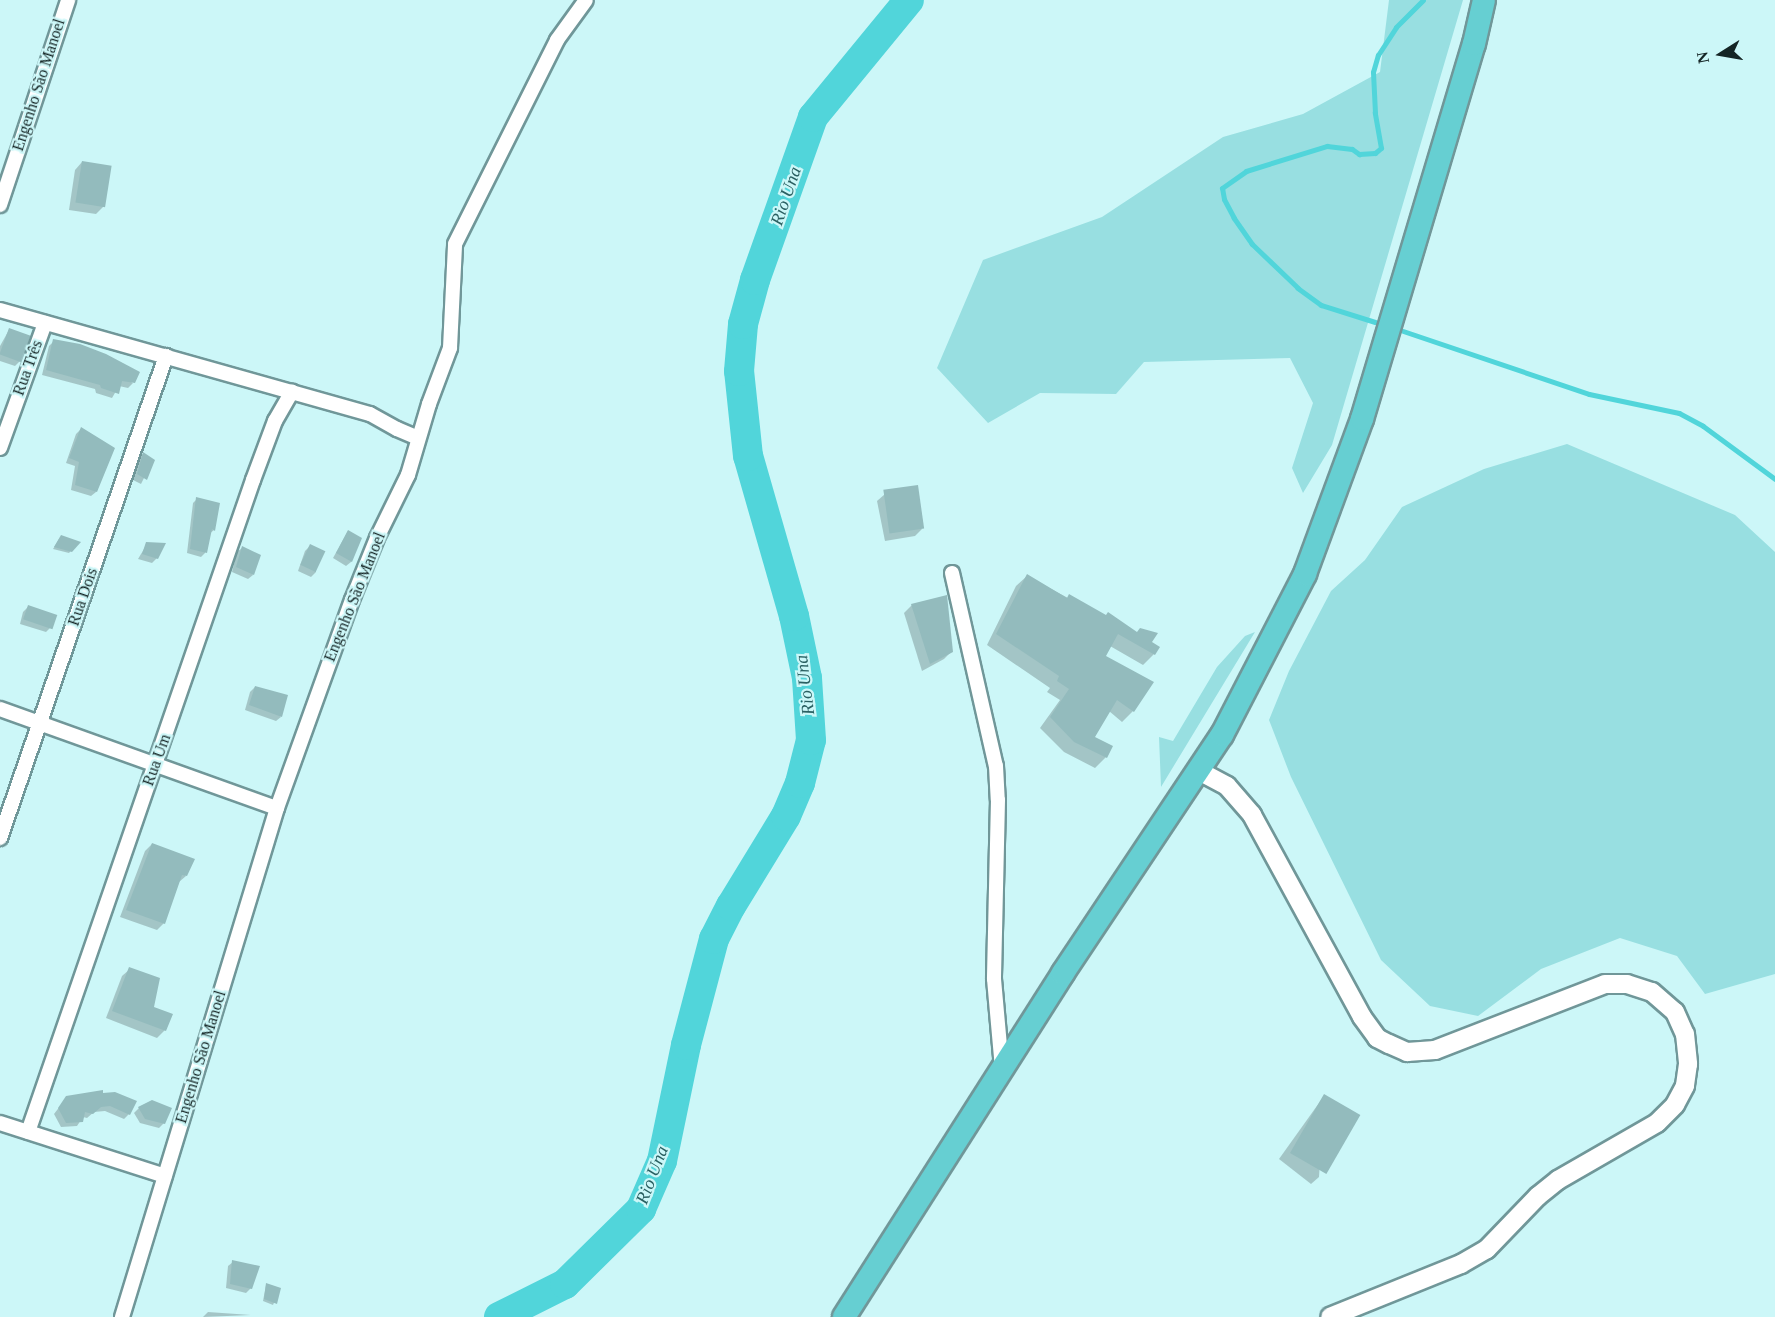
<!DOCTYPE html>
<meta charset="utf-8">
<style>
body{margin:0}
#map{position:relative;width:1775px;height:1317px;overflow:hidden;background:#ccf7f8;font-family:Georgia,serif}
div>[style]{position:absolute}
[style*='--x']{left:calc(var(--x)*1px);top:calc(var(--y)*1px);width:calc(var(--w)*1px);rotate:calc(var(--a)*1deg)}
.green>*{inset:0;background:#98dfe1}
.shadow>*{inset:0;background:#0003}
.stream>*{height:5px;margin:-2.5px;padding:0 2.5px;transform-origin:2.5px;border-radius:2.5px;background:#51d5da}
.river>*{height:30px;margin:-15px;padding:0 15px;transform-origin:15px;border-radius:15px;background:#51d5da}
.building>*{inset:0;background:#93bbbd;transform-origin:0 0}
.roads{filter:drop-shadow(2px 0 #709799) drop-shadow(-2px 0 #709799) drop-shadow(0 2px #709799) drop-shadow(0 -2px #709799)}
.minor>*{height:14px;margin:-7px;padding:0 7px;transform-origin:7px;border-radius:7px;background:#fff}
.tertiary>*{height:18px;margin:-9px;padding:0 9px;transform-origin:9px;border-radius:9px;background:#fff}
.primary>*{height:22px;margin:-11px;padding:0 11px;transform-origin:11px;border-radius:11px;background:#66cfd2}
span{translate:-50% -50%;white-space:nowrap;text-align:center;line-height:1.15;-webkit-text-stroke:4.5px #ccf7f8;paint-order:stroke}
.street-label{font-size:16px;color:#152525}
.water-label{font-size:18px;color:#2a6062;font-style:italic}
.north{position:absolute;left:1691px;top:24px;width:60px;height:60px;-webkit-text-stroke:4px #ccf7f8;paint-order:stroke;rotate:259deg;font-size:16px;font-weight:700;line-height:24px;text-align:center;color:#152525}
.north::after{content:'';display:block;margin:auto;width:21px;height:27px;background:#152525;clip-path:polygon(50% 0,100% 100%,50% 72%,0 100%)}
</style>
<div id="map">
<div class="green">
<div style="clip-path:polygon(1389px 0,1463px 0,1332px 445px,1303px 493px,1292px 468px,1313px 403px,1290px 358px,1144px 362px,1116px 394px,1040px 393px,988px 423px,937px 368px,983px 260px,1102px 217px,1223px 137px,1303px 114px,1380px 72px)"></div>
<div style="clip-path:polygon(1567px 444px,1735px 515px,1775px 552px,1775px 974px,1705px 994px,1677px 956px,1620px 938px,1541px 969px,1478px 1016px,1430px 1006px,1381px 960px,1291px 777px,1269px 720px,1289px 671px,1331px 591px,1365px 560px,1402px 507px,1484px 469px)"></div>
<div style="clip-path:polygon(1255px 632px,1161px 787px,1159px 737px,1173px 741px,1217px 667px,1245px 636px)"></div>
</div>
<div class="shadow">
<div style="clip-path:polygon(82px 162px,104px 206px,96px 214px,69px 210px,75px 170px)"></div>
<div style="clip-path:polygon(9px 330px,20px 361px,15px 366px,0 361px,0 346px)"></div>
<div style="clip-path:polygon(54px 341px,133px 383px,128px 388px,119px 386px,112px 398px,96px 393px,95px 389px,42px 375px,49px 346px)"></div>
<div style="clip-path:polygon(81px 429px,96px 492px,91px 496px,71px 490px,75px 466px,66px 463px,76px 434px)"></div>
<div style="clip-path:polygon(143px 454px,153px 460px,141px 484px,133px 480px,138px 458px)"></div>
<div style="clip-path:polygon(885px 494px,922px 529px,915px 536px,885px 541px,877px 501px)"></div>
<div style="clip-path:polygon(197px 499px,214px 530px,209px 534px,205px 553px,201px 557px,187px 553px,193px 503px)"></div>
<div style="clip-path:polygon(348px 531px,360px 539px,351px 562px,346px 566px,333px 558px)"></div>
<div style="clip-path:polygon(59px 539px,78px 543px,69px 553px,53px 549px)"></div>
<div style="clip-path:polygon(147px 544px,157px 558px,152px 563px,138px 559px)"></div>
<div style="clip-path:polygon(310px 546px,316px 572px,311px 577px,298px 571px,305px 551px)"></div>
<div style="clip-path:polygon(242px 548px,253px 575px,248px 579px,232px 572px,237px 552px)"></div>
<div style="clip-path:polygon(1027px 576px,1150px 642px,1154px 654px,1143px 665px,1110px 646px,1104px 657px,1152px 683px,1133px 711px,1122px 722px,1109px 711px,1093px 737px,1106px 757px,1095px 768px,1064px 752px,1040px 728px,1060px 700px,1047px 692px,1050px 688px,987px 645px,1016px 586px)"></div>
<div style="clip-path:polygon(912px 605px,952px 651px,944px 659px,922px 671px,904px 613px)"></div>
<div style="clip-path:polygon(28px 607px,51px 627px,46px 632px,20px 624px,23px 612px)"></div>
<div style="clip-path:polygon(255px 687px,281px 717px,276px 721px,245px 710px,250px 692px)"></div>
<div style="clip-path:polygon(152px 844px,186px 876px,179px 882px,164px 923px,157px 930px,120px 917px,145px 851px)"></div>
<div style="clip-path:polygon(130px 969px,165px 1030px,157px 1038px,106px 1018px,122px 976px)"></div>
<div style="clip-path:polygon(102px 1095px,129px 1114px,124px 1119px,105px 1111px,94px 1112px,87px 1118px,83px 1117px,77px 1126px,61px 1127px,54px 1114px,67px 1097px)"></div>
<div style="clip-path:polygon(1324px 1096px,1319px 1177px,1311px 1184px,1279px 1159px)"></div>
<div style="clip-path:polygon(139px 1108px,164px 1123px,159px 1128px,140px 1123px,134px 1113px)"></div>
<div style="clip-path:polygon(233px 1262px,251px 1288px,246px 1293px,226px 1288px,228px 1266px)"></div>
<div style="clip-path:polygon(266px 1285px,280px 1289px,273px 1305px,263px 1301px)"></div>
<div style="clip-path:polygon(208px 1312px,251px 1315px,203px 1317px)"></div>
</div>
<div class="stream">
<div style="--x:1375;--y:322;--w:57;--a:-162.5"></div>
<div style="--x:1321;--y:305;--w:29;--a:-144"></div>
<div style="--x:1298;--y:288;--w:64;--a:-136.3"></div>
<div style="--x:1252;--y:244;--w:32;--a:-125"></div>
<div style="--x:1234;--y:218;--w:21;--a:-118"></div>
<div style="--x:1224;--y:199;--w:11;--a:-100"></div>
<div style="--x:1222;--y:188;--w:29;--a:-35"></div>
<div style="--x:1246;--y:171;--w:85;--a:-17.2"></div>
<div style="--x:1327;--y:146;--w:25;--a:7"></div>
<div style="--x:1352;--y:149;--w:9;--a:36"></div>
<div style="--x:1359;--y:154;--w:16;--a:-4"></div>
<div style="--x:1375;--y:153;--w:8;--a:-40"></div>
<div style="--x:1381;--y:148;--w:36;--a:-100"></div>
<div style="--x:1375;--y:113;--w:41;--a:-92.8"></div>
<div style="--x:1373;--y:72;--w:18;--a:-74"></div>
<div style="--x:1378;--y:55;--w:33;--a:-57"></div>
<div style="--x:1396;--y:27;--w:38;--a:-45"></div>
<div style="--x:1403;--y:331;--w:196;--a:18.7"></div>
<div style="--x:1589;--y:394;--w:92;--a:11.9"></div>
<div style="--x:1679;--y:413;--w:27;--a:28"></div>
<div style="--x:1703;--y:426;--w:89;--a:36.4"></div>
</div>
<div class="river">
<div style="--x:499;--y:1317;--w:74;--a:-26.6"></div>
<div style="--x:565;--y:1284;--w:107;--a:-44.6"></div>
<div style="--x:641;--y:1209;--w:52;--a:-66.4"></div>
<div style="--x:662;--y:1161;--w:118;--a:-78.3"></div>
<div style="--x:686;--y:1045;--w:110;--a:-75.2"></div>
<div style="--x:714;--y:939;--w:37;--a:-63"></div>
<div style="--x:731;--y:906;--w:105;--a:-58.6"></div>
<div style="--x:786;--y:816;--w:36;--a:-67"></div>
<div style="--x:800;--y:783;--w:44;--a:-75.7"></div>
<div style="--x:811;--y:740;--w:62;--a:-93.7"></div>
<div style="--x:807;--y:678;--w:63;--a:-101.8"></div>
<div style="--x:794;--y:616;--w:166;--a:-106"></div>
<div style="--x:748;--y:456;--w:85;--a:-96"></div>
<div style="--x:739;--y:371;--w:47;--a:-85.1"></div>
<div style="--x:743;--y:324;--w:46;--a:-74.7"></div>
<div style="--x:755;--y:280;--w:173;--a:-70.4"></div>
<div style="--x:813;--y:117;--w:151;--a:-50.6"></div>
</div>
<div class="building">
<div style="left:82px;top:161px;width:30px;height:42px;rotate:9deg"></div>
<div style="left:9px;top:328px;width:23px;height:28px;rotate:20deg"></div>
<div style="clip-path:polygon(53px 339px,80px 344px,106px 354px,140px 372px,135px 383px,122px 381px,119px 394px,101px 388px,100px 385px,46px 370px)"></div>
<div style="clip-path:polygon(81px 427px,115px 448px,97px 492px,75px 485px,79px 462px,69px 458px)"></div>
<div style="clip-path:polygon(143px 452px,155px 460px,147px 480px,137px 474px)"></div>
<div style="left:918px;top:485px;width:44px;height:35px;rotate:82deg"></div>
<div style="clip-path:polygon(196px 497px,220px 503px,215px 531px,212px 529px,207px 553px,190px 549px)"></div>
<div style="clip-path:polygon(348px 530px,362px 538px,352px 562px,336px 553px)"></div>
<div style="clip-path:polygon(61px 535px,81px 542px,72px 552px,54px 547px)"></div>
<div style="clip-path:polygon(146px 542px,166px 543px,158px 559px,142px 554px)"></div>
<div style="left:310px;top:544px;width:17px;height:23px;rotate:25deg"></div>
<div style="clip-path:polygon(242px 546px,261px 555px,254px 575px,236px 567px)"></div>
<div style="clip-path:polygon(1027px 574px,1067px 598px,1069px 594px,1106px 615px,1108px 612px,1137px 632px,1140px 628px,1158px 633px,1152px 642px,1160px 647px,1155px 655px,1118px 634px,1106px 656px,1154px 682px,1134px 712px,1117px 700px,1095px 737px,1113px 746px,1107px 758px,1074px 742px,1050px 717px,1069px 689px,1057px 681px,1059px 676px,996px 634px)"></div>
<div style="clip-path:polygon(947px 595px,953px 652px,930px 664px,911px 604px)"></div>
<div style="left:28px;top:605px;width:31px;height:15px;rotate:19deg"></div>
<div style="clip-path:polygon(255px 686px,288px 695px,282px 717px,249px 705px)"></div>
<div style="clip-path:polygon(152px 843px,195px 859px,187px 876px,182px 875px,165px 924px,126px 910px)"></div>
<div style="clip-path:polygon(129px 967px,160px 978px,154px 1007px,173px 1014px,166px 1031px,112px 1011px)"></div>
<div style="clip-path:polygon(103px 1090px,103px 1093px,115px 1092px,137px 1101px,130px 1115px,110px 1106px,101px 1107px,93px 1114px,85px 1112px,83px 1122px,66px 1123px,58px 1108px,66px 1096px)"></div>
<div style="left:1324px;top:1094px;width:42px;height:68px;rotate:30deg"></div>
<div style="clip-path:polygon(152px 1100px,172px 1108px,165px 1124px,145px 1119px,138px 1107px)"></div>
<div style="clip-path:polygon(232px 1260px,260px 1266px,252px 1289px,230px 1284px)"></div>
<div style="clip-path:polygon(266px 1283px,281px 1288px,277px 1304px,264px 1299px)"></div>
</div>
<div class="roads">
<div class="minor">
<div style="--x:0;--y:205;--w:216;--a:-71.6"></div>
<div style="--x:0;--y:310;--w:384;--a:15.7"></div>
<div style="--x:370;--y:414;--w:31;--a:29"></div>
<div style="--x:397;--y:429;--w:23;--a:23"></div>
<div style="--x:0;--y:448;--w:133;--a:-70.2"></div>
<div style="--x:952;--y:573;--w:198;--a:77.2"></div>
<div style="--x:996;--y:766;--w:34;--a:87"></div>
<div style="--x:998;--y:800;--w:179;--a:91.3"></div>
<div style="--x:994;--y:979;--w:89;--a:84.9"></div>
<div style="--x:0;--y:709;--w:294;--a:19.7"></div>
<div style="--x:0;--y:838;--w:510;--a:-71"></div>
<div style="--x:0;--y:1123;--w:173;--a:17.8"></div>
<div style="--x:28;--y:1132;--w:690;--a:-70.96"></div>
<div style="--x:253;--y:480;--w:63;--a:-69.6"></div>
<div style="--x:275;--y:421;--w:34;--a:-60"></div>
<div style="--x:122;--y:1317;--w:532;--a:-73.06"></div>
<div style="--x:277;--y:808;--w:221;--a:-70.2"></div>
<div style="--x:352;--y:600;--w:67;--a:-68"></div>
<div style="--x:377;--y:538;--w:70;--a:-63.8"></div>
<div style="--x:408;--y:475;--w:74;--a:-73.5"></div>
<div style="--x:429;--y:404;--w:60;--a:-69.4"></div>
<div style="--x:450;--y:348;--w:104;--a:-87.2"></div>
<div style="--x:455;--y:244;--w:228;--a:-63.4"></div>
<div style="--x:557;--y:40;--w:49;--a:-54.1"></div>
</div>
<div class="tertiary">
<div style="--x:1199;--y:771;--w:32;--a:28"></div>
<div style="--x:1227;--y:786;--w:38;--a:49"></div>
<div style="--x:1252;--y:815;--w:230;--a:61.4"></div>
<div style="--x:1362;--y:1017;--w:26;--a:54"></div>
<div style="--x:1377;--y:1038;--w:13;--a:27"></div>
<div style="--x:1389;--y:1044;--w:20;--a:24"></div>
<div style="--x:1407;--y:1052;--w:28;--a:-4"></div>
<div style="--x:1435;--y:1050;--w:182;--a:-21.2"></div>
<div style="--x:1605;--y:984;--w:22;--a:0"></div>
<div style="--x:1627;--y:984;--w:26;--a:18"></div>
<div style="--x:1652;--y:992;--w:30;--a:41"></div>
<div style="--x:1675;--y:1012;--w:24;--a:66"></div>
<div style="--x:1685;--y:1034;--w:30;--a:84"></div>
<div style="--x:1688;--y:1064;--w:22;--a:98"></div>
<div style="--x:1685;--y:1086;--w:21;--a:118"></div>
<div style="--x:1675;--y:1105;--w:25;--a:135"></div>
<div style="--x:1657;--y:1123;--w:114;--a:150.1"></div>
<div style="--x:1558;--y:1180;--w:26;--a:141"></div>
<div style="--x:1538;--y:1196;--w:74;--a:133.9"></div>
<div style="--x:1487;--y:1249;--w:30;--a:150"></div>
<div style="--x:1461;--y:1264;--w:141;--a:158"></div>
</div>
<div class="primary">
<div style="--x:844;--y:1317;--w:408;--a:-57.5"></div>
<div style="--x:1063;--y:973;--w:286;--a:-56.3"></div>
<div style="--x:1222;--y:735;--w:181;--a:-62.7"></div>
<div style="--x:1305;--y:574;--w:165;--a:-69.8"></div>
<div style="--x:1362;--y:419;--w:391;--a:-73.4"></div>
<div style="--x:1474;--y:44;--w:45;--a:-77.2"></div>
</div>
</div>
<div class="street-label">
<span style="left:39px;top:85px;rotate:-72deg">Engenho São Manoel</span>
<span style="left:28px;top:368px;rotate:-70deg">Rua Três</span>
<span style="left:83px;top:597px;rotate:-71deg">Rua Dois</span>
<span style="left:355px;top:597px;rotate:-68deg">Engenho São Manoel</span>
<span style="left:157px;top:760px;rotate:-70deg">Rua Um</span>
<span style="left:201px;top:1057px;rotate:-73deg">Engenho São Manoel</span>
</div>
<div class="water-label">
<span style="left:786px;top:196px;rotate:-71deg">Rio Una</span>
<span style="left:805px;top:685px;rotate:-97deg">Rio Una</span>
<span style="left:652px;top:1175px;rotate:-69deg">Rio Una</span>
</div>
<div class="north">N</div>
</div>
